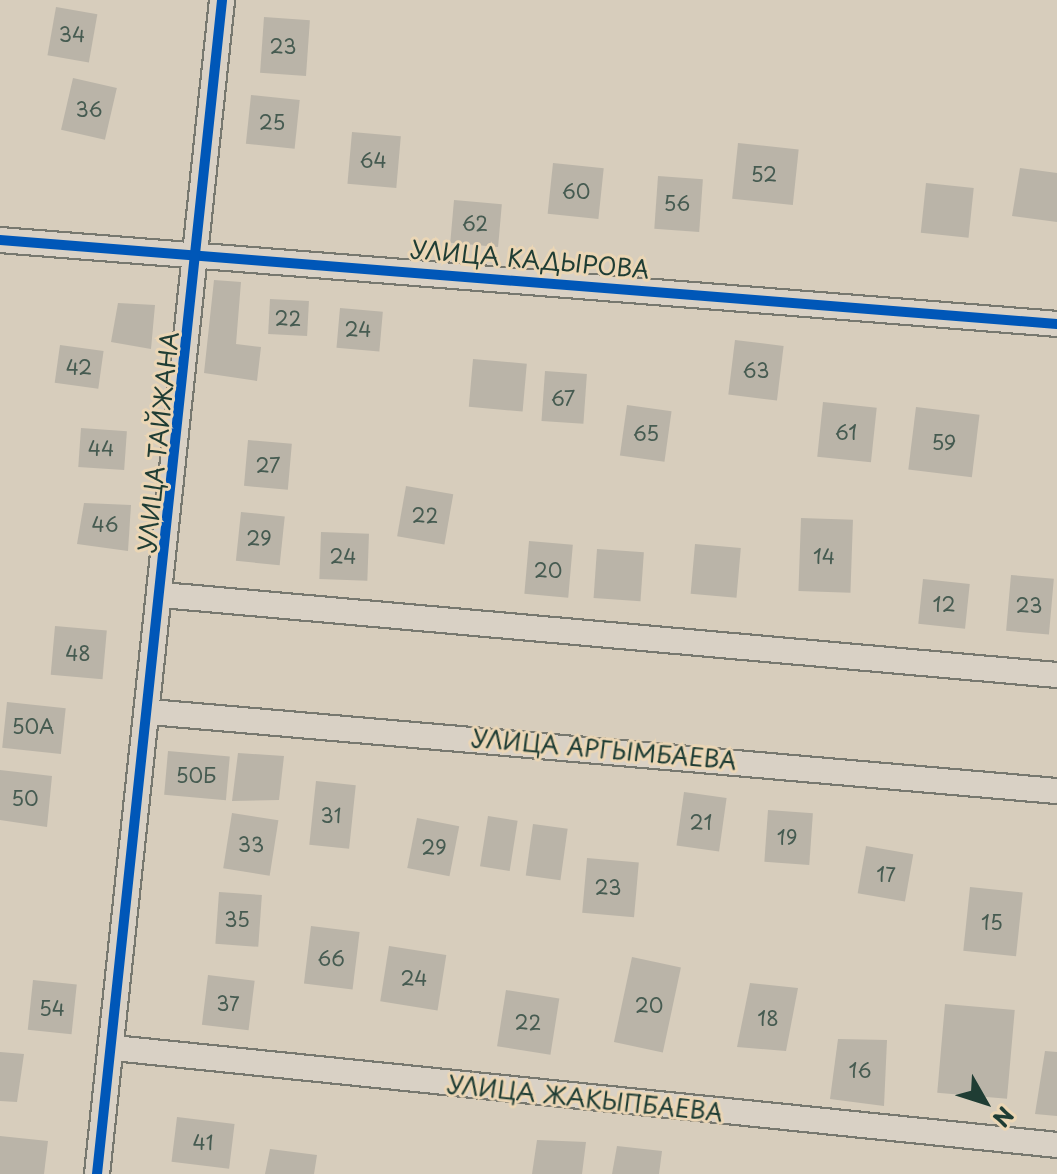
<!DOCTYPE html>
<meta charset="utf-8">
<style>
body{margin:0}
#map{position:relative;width:1057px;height:1174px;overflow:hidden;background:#d7cdbc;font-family:"Playpen Sans",sans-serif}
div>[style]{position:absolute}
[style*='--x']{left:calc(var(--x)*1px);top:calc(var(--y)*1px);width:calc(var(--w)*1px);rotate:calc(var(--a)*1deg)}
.building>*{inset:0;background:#bab4a8;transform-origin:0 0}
.roads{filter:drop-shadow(2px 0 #77786f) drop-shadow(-2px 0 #77786f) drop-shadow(0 2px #77786f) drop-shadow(0 -2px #77786f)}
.minor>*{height:24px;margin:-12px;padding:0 12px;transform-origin:12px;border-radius:12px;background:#d9d1c5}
.cycleway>*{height:10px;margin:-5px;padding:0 5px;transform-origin:5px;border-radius:5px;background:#0057b8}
span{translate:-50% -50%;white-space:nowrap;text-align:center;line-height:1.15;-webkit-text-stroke:6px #ebd6b5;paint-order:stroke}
.number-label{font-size:20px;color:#465b51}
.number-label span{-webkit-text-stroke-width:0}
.street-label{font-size:24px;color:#1f3d34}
.north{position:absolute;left:945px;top:1062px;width:80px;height:80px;-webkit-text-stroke:6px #ebd6b5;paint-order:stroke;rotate:129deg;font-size:22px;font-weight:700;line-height:32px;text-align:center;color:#1f3d34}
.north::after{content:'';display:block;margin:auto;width:28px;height:36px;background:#1f3d34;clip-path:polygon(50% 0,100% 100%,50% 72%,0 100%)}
</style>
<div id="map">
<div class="building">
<div style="left:56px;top:7px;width:42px;height:49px;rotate:10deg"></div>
<div style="left:264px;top:17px;width:46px;height:56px;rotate:4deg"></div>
<div style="left:73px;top:78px;width:45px;height:53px;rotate:13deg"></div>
<div style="left:251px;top:95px;width:49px;height:49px;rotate:6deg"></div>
<div style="left:352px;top:132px;width:49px;height:52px;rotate:5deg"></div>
<div style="left:738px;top:143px;width:61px;height:56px;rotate:6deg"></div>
<div style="left:553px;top:163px;width:51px;height:51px;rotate:6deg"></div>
<div style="clip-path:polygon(1020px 168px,1057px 173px,1057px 222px,1012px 216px)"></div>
<div style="left:658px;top:176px;width:45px;height:53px;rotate:4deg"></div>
<div style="left:926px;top:183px;width:48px;height:50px;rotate:6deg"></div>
<div style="left:454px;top:200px;width:48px;height:43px;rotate:5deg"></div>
<div style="clip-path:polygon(214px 280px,241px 282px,236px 344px,261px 347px,257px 381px,204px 373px)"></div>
<div style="left:270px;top:299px;width:39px;height:35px;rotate:3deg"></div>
<div style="clip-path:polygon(118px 303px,155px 305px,151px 349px,111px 342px)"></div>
<div style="left:340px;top:308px;width:43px;height:40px;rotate:5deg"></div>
<div style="left:735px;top:340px;width:49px;height:55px;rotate:7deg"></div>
<div style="left:60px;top:345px;width:44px;height:38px;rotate:8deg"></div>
<div style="left:473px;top:359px;width:54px;height:48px;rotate:5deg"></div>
<div style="left:545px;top:371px;width:42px;height:50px;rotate:4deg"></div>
<div style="left:823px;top:402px;width:54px;height:55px;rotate:6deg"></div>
<div style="left:627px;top:405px;width:45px;height:51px;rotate:8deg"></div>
<div style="left:916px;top:407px;width:64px;height:63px;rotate:7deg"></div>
<div style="left:81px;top:428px;width:46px;height:39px;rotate:4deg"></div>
<div style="left:248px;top:440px;width:44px;height:46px;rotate:5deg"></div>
<div style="left:406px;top:486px;width:48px;height:51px;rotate:10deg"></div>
<div style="clip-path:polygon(84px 503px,131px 505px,128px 551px,77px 544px)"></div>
<div style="left:241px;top:512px;width:44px;height:49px;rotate:6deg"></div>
<div style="left:801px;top:518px;width:52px;height:73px;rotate:2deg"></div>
<div style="left:321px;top:532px;width:48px;height:47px;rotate:2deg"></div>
<div style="left:529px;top:541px;width:44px;height:53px;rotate:5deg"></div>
<div style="left:695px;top:544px;width:46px;height:50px;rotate:5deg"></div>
<div style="left:597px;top:549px;width:47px;height:49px;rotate:4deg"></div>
<div style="left:1011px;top:575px;width:43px;height:56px;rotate:5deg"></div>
<div style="left:923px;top:579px;width:47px;height:45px;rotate:6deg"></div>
<div style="left:55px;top:626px;width:52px;height:49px;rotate:5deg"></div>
<div style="left:7px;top:702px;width:59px;height:46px;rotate:6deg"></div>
<div style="left:168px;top:751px;width:62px;height:44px;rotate:5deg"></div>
<div style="clip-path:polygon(238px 753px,284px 756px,279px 800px,232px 801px)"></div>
<div style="clip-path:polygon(0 770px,52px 776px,47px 827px,0 820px)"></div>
<div style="left:316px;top:781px;width:40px;height:64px;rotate:6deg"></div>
<div style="left:684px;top:792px;width:43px;height:54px;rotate:8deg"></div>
<div style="left:768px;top:810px;width:45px;height:52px;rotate:4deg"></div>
<div style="left:232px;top:813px;width:47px;height:56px;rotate:9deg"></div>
<div style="left:488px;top:816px;width:30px;height:51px;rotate:9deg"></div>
<div style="left:417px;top:818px;width:43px;height:51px;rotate:11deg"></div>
<div style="left:533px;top:824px;width:35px;height:52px;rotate:8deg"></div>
<div style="left:866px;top:846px;width:48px;height:48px;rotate:10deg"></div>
<div style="left:587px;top:858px;width:52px;height:55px;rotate:5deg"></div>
<div style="left:970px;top:887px;width:53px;height:64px;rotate:6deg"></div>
<div style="left:219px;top:892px;width:43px;height:52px;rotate:4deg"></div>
<div style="left:311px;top:926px;width:49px;height:58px;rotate:7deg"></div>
<div style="left:389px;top:946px;width:58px;height:56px;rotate:9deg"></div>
<div style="left:632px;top:957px;width:50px;height:87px;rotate:12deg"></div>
<div style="left:208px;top:975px;width:47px;height:50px;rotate:7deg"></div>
<div style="left:33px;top:980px;width:44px;height:50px;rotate:6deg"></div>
<div style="clip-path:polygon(750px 983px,798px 988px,786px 1051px,737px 1047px)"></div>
<div style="left:506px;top:990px;width:54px;height:57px;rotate:9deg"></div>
<div style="left:945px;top:1004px;width:70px;height:89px;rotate:5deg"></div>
<div style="clip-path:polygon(838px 1039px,887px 1040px,884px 1106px,830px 1099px)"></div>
<div style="clip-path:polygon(1045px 1051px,1057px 1052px,1057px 1116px,1035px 1114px)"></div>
<div style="clip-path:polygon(0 1052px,24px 1054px,17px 1102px,0 1101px)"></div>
<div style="left:177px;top:1117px;width:58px;height:45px;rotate:7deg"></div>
<div style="clip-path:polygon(0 1136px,48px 1141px,44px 1174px,0 1174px)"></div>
<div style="clip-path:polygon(537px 1140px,586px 1142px,582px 1174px,532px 1174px)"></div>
<div style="clip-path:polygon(617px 1146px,662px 1151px,659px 1174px,612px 1174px)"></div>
<div style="clip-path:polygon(270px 1149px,317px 1155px,314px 1174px,265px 1174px)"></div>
</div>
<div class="roads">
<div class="minor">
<div style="--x:0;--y:240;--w:1060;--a:4.54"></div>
<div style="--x:162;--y:595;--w:899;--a:5.11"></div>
<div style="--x:150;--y:712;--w:910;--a:4.98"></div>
<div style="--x:114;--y:1048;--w:948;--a:5.87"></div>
<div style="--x:97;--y:1174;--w:1181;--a:-83.92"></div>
</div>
</div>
<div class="cycleway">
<div style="--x:0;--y:240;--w:1060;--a:4.54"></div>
<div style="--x:97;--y:1174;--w:1181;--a:-83.92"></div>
</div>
<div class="number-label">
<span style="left:72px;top:34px">34</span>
<span style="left:283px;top:46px">23</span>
<span style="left:89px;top:109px">36</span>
<span style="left:272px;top:122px">25</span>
<span style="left:373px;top:160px">64</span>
<span style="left:764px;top:174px">52</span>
<span style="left:576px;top:191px">60</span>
<span style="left:677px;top:203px">56</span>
<span style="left:475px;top:223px">62</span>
<span style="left:288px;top:318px">22</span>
<span style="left:358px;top:329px">24</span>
<span style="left:79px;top:367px">42</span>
<span style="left:756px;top:370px">63</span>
<span style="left:563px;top:398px">67</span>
<span style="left:846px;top:432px">61</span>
<span style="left:646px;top:433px">65</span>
<span style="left:944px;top:442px">59</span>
<span style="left:101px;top:448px">44</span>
<span style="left:268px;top:465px">27</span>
<span style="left:425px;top:515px">22</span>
<span style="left:105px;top:524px">46</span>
<span style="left:259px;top:538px">29</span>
<span style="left:343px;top:556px">24</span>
<span style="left:824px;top:556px">14</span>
<span style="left:548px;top:570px">20</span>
<span style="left:944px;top:604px">12</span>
<span style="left:1029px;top:605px">23</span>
<span style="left:78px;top:653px">48</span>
<span style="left:33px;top:726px">50А</span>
<span style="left:196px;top:775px">50Б</span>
<span style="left:25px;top:798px">50</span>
<span style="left:331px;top:815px">31</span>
<span style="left:701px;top:822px">21</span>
<span style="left:787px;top:837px">19</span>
<span style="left:251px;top:844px">33</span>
<span style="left:434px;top:847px">29</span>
<span style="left:886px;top:874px">17</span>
<span style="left:608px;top:887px">23</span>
<span style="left:237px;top:919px">35</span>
<span style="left:992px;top:922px">15</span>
<span style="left:331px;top:958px">66</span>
<span style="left:414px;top:978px">24</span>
<span style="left:228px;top:1003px">37</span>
<span style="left:649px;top:1005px">20</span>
<span style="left:52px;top:1008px">54</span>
<span style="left:768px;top:1018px">18</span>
<span style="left:528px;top:1022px">22</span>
<span style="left:860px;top:1070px">16</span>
<span style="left:203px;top:1142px">41</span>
</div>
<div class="street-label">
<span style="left:530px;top:259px;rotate:5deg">УЛИЦА КАДЫРОВА</span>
<span style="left:158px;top:442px;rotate:-84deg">УЛИЦА ТАЙЖАНА</span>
<span style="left:604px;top:749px;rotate:5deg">УЛИЦА АРГЫМБАЕВА</span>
<span style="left:585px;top:1098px;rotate:6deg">УЛИЦА ЖАКЫПБАЕВА</span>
</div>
<div class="north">N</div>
</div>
